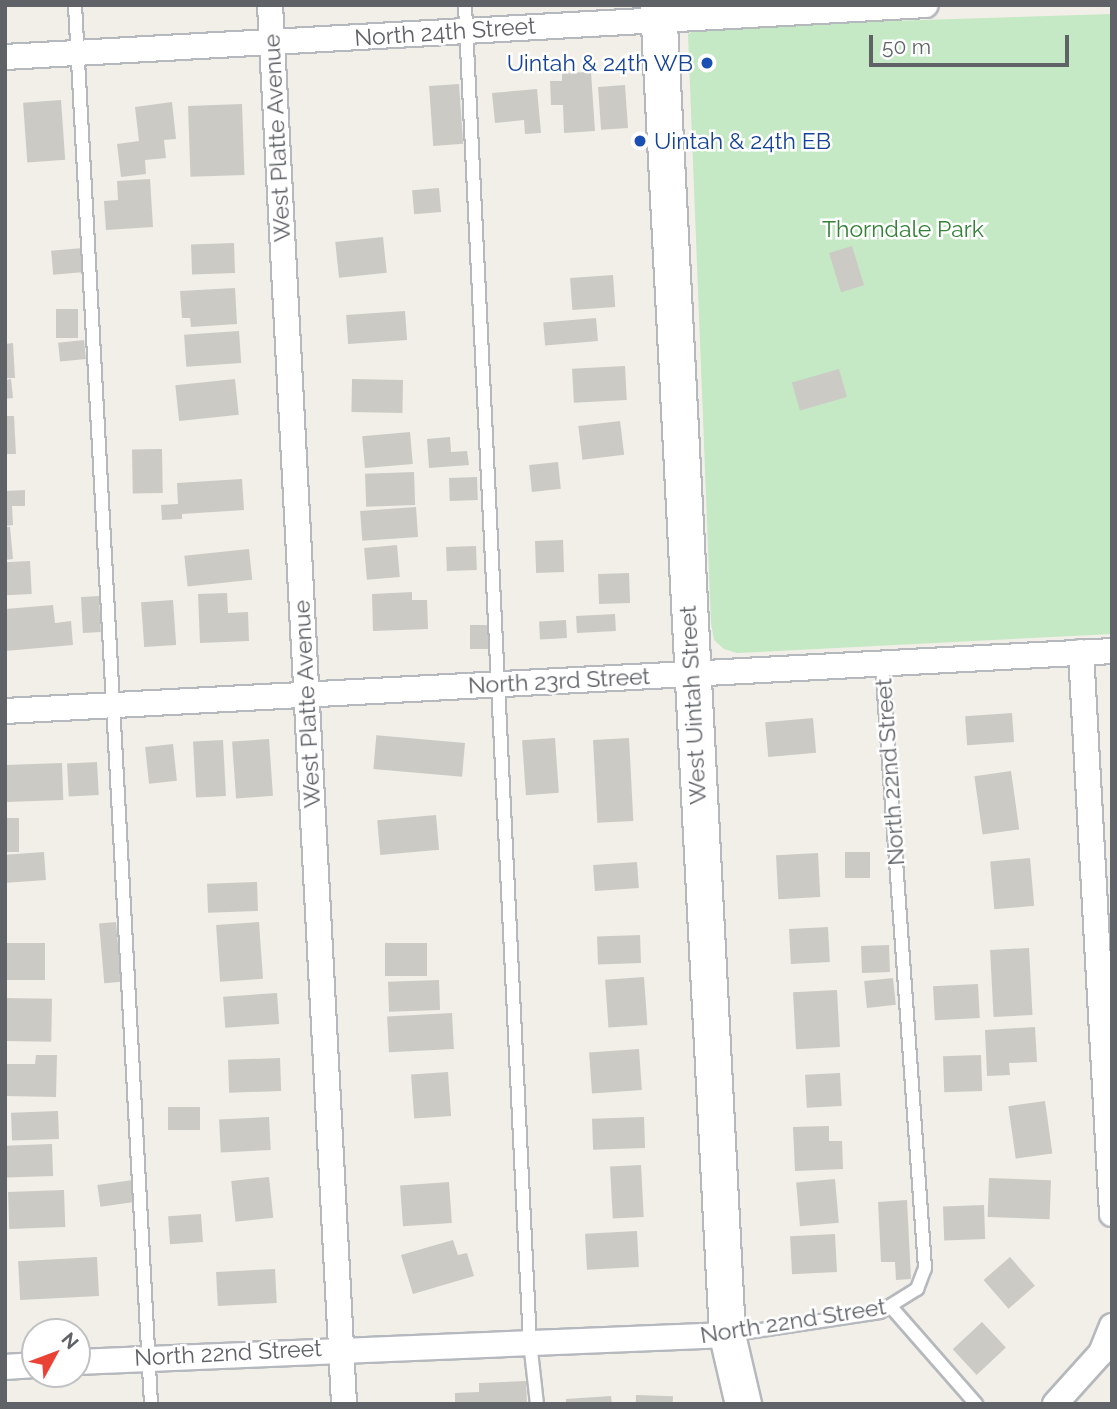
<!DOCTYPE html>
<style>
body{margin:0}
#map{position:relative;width:1117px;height:1409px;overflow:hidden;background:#f1efe8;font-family:Raleway,sans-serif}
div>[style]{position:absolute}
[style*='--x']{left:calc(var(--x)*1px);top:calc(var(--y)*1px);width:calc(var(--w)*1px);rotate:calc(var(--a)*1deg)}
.green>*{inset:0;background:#c5e8c5}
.building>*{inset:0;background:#cccac5;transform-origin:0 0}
.roads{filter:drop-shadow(2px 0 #b5b8bc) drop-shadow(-2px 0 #b5b8bc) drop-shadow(0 2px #b5b8bc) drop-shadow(0 -2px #b5b8bc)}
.lane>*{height:12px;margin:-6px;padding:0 6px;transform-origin:6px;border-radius:6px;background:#fff}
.street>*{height:24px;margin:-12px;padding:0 12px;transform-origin:12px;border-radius:12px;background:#fff}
.secondary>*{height:35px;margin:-17.5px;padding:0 17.5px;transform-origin:17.5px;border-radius:17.5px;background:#fff}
.dots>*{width:19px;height:19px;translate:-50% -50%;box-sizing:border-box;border:4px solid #fff;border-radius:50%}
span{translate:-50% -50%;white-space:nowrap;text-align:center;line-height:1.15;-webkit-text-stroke:5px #fff;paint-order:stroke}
.street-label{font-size:23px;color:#5f6368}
.transit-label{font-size:23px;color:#164399}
.right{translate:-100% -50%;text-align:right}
.left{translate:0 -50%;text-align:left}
.park-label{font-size:23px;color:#348238}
.frame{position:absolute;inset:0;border:7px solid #5f6368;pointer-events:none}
.north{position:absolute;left:21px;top:1318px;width:70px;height:70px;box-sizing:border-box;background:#fff;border:2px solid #bfc1c3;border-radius:50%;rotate:49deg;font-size:19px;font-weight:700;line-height:28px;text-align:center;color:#5f6368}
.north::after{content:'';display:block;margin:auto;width:24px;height:32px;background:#ea4335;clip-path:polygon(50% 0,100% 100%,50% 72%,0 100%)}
.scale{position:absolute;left:869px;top:35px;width:200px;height:32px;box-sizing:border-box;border:4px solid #5f6368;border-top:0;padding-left:9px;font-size:21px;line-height:24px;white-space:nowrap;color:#5f6368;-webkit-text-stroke:5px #fff;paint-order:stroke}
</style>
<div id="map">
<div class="green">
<div style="clip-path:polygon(1112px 14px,1112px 634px,737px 653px,724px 649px,714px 640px,711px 623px,688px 34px,699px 27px)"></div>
</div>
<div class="building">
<div style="clip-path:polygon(591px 72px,595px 131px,564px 133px,563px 105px,551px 105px,550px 81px,562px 81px,562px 73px)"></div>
<div style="left:459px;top:84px;width:60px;height:30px;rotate:86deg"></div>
<div style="left:625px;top:85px;width:43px;height:27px;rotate:86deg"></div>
<div style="clip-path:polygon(537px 89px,541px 133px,525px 134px,524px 120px,495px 123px,492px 93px)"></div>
<div style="left:61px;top:100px;width:60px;height:38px;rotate:86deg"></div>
<div style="clip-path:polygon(172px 102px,176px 139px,164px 140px,166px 158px,145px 160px,146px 174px,121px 177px,117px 144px,139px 141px,135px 107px)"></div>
<div style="left:242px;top:104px;width:71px;height:54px;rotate:88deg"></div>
<div style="clip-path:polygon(150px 179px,153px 227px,106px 230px,104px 201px,118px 200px,117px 181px)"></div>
<div style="left:439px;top:188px;width:24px;height:27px;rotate:85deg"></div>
<div style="left:383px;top:237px;width:36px;height:48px;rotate:84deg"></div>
<div style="left:234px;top:243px;width:30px;height:43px;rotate:88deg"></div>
<div style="left:852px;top:246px;width:41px;height:24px;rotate:73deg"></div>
<div style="left:83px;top:248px;width:24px;height:32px;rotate:85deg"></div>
<div style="left:613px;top:275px;width:32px;height:43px;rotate:86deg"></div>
<div style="clip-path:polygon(235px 288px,237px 324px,191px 327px,190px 318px,182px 318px,180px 291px)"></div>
<div style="left:56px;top:309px;width:22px;height:29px"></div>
<div style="left:405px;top:311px;width:29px;height:59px;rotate:86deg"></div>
<div style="left:596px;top:318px;width:23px;height:53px;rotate:85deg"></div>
<div style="left:239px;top:331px;width:32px;height:55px;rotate:86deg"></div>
<div style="left:84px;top:340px;width:19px;height:26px;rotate:84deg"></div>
<div style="clip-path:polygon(13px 343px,15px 378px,5px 378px,5px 344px)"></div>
<div style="left:625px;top:366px;width:34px;height:53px;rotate:87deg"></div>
<div style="left:839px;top:369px;width:29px;height:49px;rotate:74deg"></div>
<div style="clip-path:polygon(11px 379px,13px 398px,5px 399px,5px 380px)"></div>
<div style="left:235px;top:379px;width:36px;height:60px;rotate:84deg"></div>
<div style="left:352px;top:379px;width:51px;height:33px;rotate:1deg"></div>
<div style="clip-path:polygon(5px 416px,14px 416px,16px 454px,5px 454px)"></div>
<div style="left:620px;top:421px;width:34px;height:42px;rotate:83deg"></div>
<div style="left:410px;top:432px;width:32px;height:48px;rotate:85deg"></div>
<div style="clip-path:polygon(450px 437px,451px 452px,467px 451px,469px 465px,429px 468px,427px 439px)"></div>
<div style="left:162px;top:449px;width:44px;height:30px;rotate:89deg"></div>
<div style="left:558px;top:462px;width:27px;height:29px;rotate:84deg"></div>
<div style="left:414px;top:472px;width:33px;height:49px;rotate:88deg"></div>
<div style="left:477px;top:477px;width:23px;height:28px;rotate:88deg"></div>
<div style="clip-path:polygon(242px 479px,244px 510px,182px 514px,182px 519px,162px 520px,161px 505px,178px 504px,177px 483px)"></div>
<div style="clip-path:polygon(25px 490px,25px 506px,12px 506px,13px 525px,5px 526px,5px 491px)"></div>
<div style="left:416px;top:507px;width:30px;height:56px;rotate:86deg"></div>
<div style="clip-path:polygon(5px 527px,10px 527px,13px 559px,5px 560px)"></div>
<div style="left:563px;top:540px;width:32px;height:28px;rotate:88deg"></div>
<div style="left:397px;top:545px;width:32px;height:33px;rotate:85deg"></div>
<div style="left:476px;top:546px;width:24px;height:30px;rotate:88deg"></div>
<div style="left:249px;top:549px;width:31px;height:65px;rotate:84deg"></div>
<div style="left:30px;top:561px;width:33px;height:25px;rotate:87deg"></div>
<div style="left:629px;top:573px;width:30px;height:31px;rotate:88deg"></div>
<div style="clip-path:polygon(412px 592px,412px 600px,427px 600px,428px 629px,373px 631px,372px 594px)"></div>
<div style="clip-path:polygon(227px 593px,228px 613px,248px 612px,249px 641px,200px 643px,198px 594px)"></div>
<div style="left:99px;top:596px;width:36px;height:18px;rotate:87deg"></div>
<div style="left:173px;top:600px;width:45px;height:32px;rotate:86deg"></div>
<div style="clip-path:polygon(53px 605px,55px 623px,71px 621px,73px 645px,5px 651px,5px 609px)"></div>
<div style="left:615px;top:614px;width:17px;height:39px;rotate:87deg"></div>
<div style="left:566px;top:620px;width:18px;height:27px;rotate:87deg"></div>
<div style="left:470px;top:625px;width:21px;height:24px"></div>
<div style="left:1012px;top:713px;width:29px;height:47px;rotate:86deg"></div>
<div style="left:813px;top:718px;width:35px;height:48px;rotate:85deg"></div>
<div style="left:555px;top:738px;width:55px;height:33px;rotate:86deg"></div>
<div style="left:629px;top:738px;width:83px;height:36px;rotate:87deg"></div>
<div style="left:269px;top:739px;width:57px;height:37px;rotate:86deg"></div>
<div style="left:223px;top:740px;width:56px;height:30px;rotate:87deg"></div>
<div style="left:465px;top:743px;width:34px;height:89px;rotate:95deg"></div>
<div style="left:173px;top:744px;width:37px;height:28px;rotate:84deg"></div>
<div style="left:97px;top:762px;width:33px;height:30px;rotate:87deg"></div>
<div style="left:62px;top:763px;width:37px;height:57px;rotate:88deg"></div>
<div style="left:1011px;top:771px;width:59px;height:37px;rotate:82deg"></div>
<div style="left:436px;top:815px;width:35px;height:59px;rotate:85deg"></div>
<div style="left:19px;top:818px;width:34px;height:14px;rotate:90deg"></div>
<div style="left:44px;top:852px;width:28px;height:39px;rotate:86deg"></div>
<div style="left:845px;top:852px;width:25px;height:26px"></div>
<div style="left:818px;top:853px;width:44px;height:42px;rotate:87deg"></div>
<div style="left:1030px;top:858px;width:48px;height:40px;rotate:85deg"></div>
<div style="left:637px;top:862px;width:26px;height:44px;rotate:86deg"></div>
<div style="left:257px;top:882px;width:29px;height:50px;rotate:88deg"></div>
<div style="left:116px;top:922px;width:60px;height:17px;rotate:85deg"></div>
<div style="left:259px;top:922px;width:57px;height:43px;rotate:86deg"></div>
<div style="left:828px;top:927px;width:35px;height:39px;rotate:87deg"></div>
<div style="left:640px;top:935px;width:28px;height:43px;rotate:88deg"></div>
<div style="left:5px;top:943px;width:40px;height:37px"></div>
<div style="left:385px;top:943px;width:42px;height:33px"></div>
<div style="left:889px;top:945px;width:27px;height:28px;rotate:88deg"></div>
<div style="left:1029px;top:948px;width:67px;height:39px;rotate:87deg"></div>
<div style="left:644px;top:977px;width:48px;height:39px;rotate:86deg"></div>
<div style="left:893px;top:978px;width:27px;height:29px;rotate:84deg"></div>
<div style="left:439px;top:980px;width:30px;height:51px;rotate:88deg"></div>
<div style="left:978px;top:984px;width:34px;height:45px;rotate:87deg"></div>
<div style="left:837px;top:990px;width:57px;height:44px;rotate:87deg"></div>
<div style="left:277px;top:993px;width:31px;height:54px;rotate:86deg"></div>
<div style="left:5px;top:998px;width:47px;height:43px;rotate:1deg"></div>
<div style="left:452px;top:1013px;width:36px;height:65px;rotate:87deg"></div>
<div style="clip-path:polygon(1035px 1027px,1037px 1062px,1009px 1063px,1010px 1075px,987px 1076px,985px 1030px)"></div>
<div style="left:639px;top:1049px;width:41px;height:50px;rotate:86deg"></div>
<div style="clip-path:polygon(36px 1055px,57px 1055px,56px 1097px,5px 1096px,5px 1064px,35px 1064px)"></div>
<div style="left:981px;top:1055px;width:36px;height:38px;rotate:88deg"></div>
<div style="left:280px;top:1058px;width:33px;height:52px;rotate:88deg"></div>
<div style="left:448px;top:1072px;width:44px;height:37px;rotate:86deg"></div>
<div style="left:840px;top:1073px;width:33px;height:35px;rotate:87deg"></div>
<div style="left:1045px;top:1101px;width:53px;height:37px;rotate:82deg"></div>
<div style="left:168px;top:1107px;width:32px;height:23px"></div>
<div style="left:58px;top:1111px;width:28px;height:47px;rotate:88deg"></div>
<div style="left:269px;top:1117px;width:33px;height:50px;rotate:87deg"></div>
<div style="left:644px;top:1117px;width:31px;height:52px;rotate:88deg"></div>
<div style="clip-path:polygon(829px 1126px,829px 1141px,842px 1141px,843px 1169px,795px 1171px,793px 1127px)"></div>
<div style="left:52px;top:1144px;width:32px;height:47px;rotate:88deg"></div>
<div style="left:641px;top:1165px;width:52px;height:31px;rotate:87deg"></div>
<div style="left:269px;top:1177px;width:41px;height:38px;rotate:84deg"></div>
<div style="left:989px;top:1178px;width:62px;height:39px;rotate:2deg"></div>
<div style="left:835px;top:1179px;width:44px;height:39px;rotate:85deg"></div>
<div style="left:133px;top:1180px;width:22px;height:36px;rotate:82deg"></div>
<div style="left:449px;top:1182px;width:41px;height:49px;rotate:86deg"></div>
<div style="left:64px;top:1190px;width:37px;height:56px;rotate:88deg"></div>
<div style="clip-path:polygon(907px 1200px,911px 1279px,896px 1280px,895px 1262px,881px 1262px,878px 1202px)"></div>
<div style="left:984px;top:1205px;width:34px;height:41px;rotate:88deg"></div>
<div style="left:201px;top:1214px;width:28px;height:33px;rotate:86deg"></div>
<div style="left:637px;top:1231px;width:36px;height:52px;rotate:87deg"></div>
<div style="left:835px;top:1234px;width:38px;height:45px;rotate:87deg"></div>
<div style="clip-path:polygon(453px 1240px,458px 1255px,467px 1253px,474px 1276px,413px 1294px,401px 1255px)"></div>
<div style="left:97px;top:1257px;width:39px;height:79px;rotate:87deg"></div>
<div style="left:1010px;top:1257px;width:38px;height:35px;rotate:49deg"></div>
<div style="left:275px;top:1269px;width:34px;height:59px;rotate:87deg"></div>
<div style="left:982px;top:1322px;width:35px;height:40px;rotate:47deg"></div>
<div style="clip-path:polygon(526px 1381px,527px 1404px,455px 1404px,455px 1393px,479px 1392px,479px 1383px)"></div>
<div style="left:636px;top:1395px;width:37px;height:9px;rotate:2deg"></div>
<div style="clip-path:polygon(611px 1396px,612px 1404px,566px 1404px,566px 1399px)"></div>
</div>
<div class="roads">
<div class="lane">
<div style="--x:75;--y:5;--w:1401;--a:86.89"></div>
<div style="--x:465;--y:5;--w:1339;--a:87.22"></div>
<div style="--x:530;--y:1342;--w:62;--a:83.6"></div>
<div style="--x:892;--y:1308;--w:128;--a:48.8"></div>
<div style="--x:728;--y:1335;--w:154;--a:-8.6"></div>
<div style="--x:880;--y:1312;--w:44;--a:-31.9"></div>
<div style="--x:917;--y:1289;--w:22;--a:-69"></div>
<div style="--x:925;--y:1268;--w:606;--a:-94.07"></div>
</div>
<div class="street">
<div style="--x:270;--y:5;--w:1401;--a:86.97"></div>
<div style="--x:5;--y:57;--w:922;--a:-3.23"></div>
<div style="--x:1081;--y:652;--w:563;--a:86.84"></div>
<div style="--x:5;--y:711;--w:1109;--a:-3.1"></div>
<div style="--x:77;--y:1362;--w:651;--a:-2.38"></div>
<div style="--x:5;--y:1367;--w:30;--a:-4"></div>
<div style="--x:1055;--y:1404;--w:69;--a:-48"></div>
<div style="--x:1101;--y:1353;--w:29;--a:-68"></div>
</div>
<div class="secondary">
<div style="--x:658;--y:5;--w:1332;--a:87.03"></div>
<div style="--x:727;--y:1335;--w:71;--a:76.9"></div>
</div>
</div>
<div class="dots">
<div style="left:707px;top:63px;background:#1a4fb4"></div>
<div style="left:640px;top:141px;background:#1a4fb4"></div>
</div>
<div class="street-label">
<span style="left:445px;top:32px;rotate:-4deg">North 24th Street</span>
<span style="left:277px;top:138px;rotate:-93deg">West Platte Avenue</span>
<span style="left:559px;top:681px;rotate:-3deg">North 23rd Street</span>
<span style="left:307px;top:704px;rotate:-93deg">West Platte Avenue</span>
<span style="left:693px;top:705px;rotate:-93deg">West Uintah Street</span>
<span style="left:890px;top:772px;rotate:-94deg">North 22nd Street</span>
<span style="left:793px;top:1321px;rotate:-9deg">North 22nd Street</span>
<span style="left:228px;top:1353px;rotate:-3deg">North 22nd Street</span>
</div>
<div class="transit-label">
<span class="right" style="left:693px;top:63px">Uintah &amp; 24th WB</span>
<span class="left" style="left:654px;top:141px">Uintah &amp; 24th EB</span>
</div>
<div class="park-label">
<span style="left:903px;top:229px">Thorndale Park</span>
</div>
<div class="frame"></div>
<div class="north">N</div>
<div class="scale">50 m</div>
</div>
